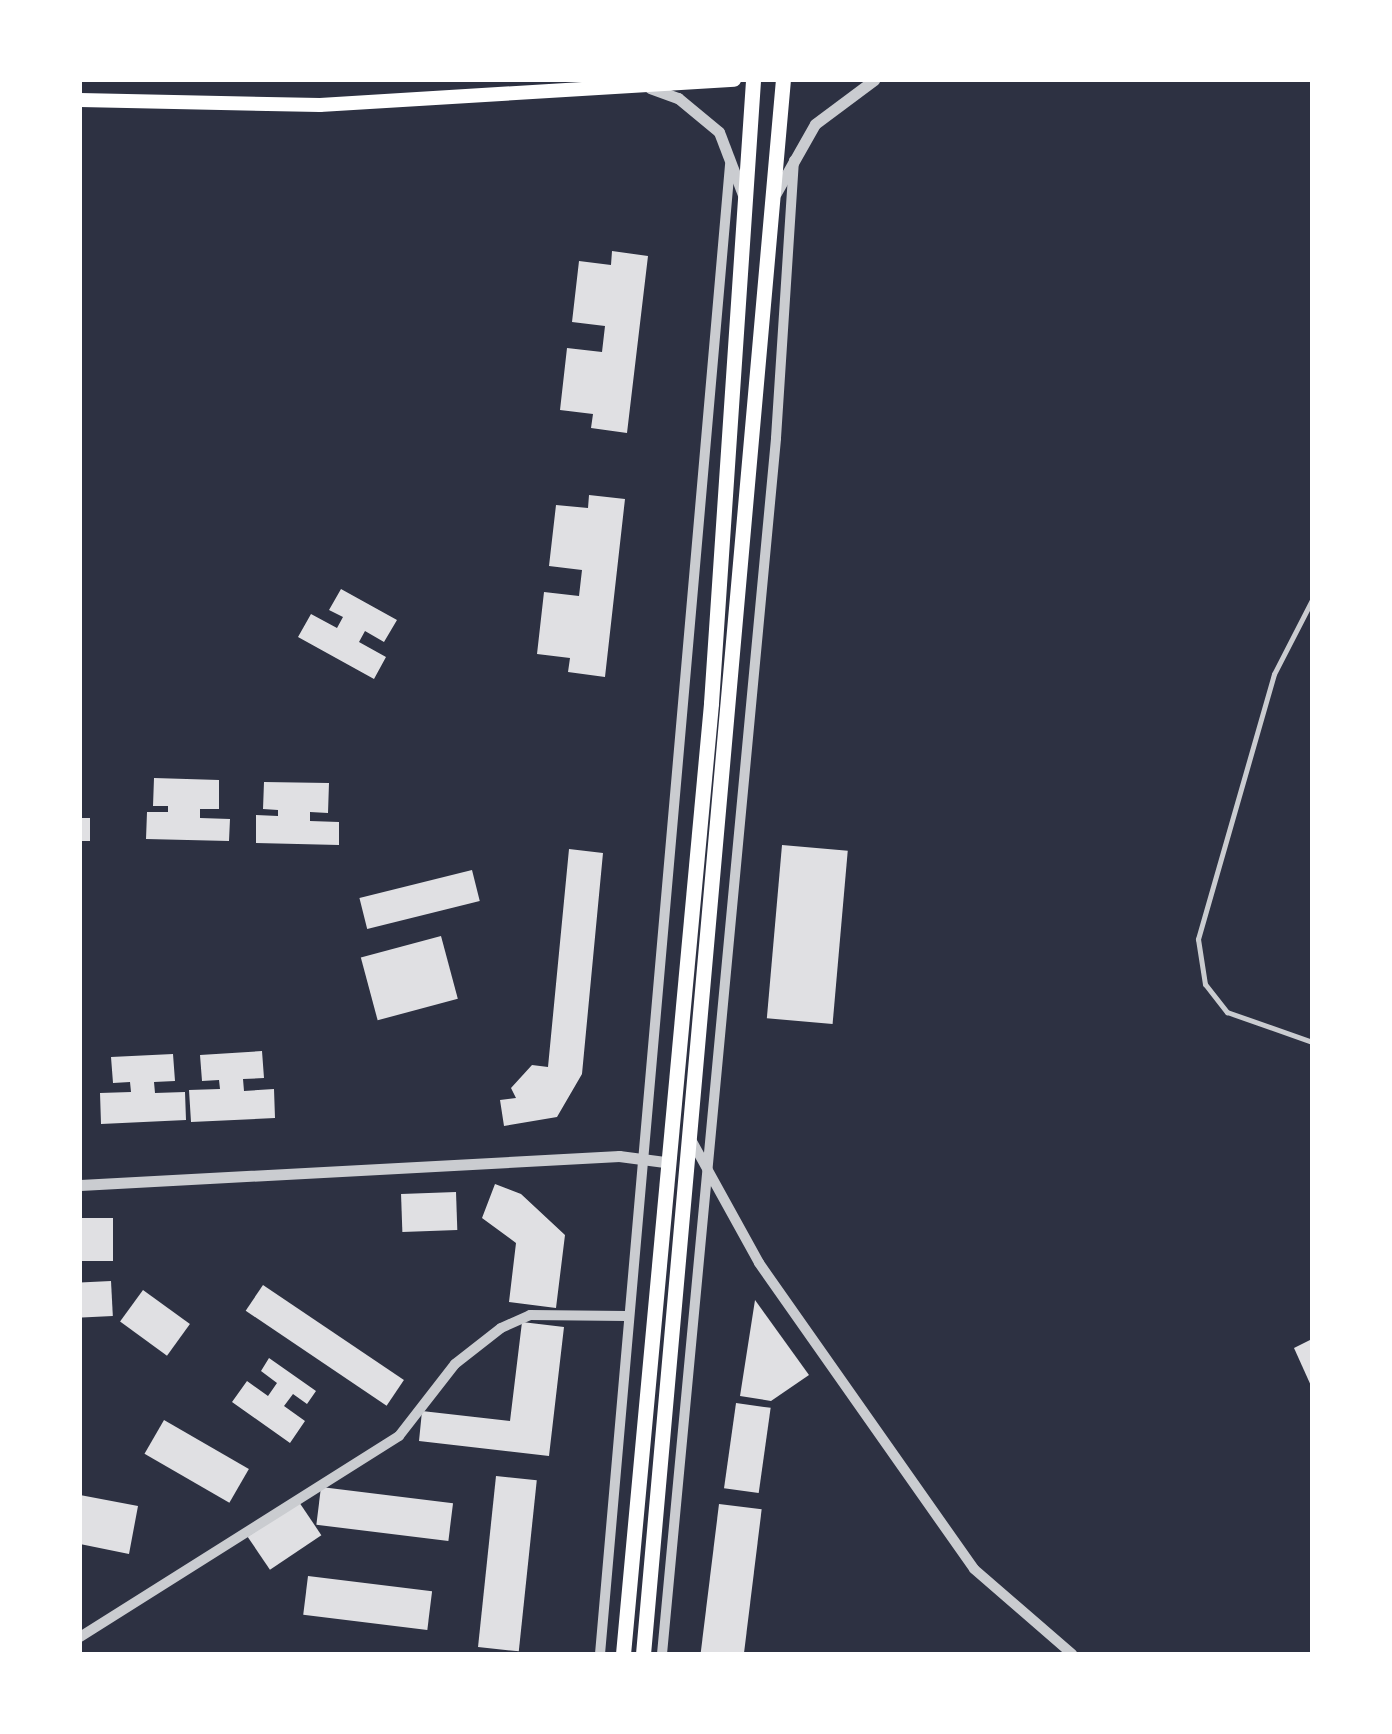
<!DOCTYPE html>
<style>
body{margin:0}
#map{position:relative;width:1392px;height:1734px;overflow:hidden;background:#2d3142;font-family:"Archivo Narrow",sans-serif}
div>[style]{position:absolute}
[style*='--x']{left:calc(var(--x)*1px);top:calc(var(--y)*1px);width:calc(var(--w)*1px);rotate:calc(var(--a)*1deg)}
.building>*{inset:0;background:#e0e0e3;transform-origin:0 0}
.service>*{height:5px;margin:-2.5px;padding:0 2.5px;transform-origin:2.5px;border-radius:2.5px;background:#caccd0}
.minor>*{height:10px;margin:-5px;padding:0 5px;transform-origin:5px;border-radius:5px;background:#caccd0}
.tertiary>*{height:11px;margin:-5.5px;padding:0 5.5px;transform-origin:5.5px;border-radius:5.5px;background:#caccd0}
.secondary>*{height:14px;margin:-7px;padding:0 7px;transform-origin:7px;border-radius:7px;background:#fff}
.primary>*{height:15px;margin:-7.5px;padding:0 7.5px;transform-origin:7.5px;border-radius:7.5px;background:#fff}
span{translate:-50% -50%;white-space:nowrap;text-align:center;line-height:1.15;-webkit-text-stroke:9px #fff;paint-order:stroke}
.frame{position:absolute;inset:0;border:82px solid #fff;pointer-events:none}
</style>
<div id="map">
<div class="building">
<div style="clip-path:polygon(612px 251px,648px 256px,627px 433px,591px 428px,593px 414px,560px 410px,567px 348px,602px 352px,605px 326px,572px 322px,579px 261px,611px 265px)"></div>
<div style="clip-path:polygon(589px 495px,625px 499px,605px 677px,568px 672px,570px 658px,537px 654px,544px 592px,579px 596px,582px 570px,549px 566px,556px 505px,588px 508px)"></div>
<div style="clip-path:polygon(341px 589px,397px 620px,384px 642px,365px 631px,359px 642px,386px 657px,374px 679px,298px 637px,311px 614px,337px 628px,343px 617px,329px 610px)"></div>
<div style="clip-path:polygon(154px 778px,219px 780px,219px 809px,200px 809px,200px 818px,230px 819px,229px 841px,146px 839px,147px 812px,168px 812px,168px 806px,153px 806px)"></div>
<div style="clip-path:polygon(264px 782px,329px 783px,328px 813px,310px 812px,310px 821px,339px 822px,339px 845px,256px 843px,256px 815px,278px 816px,278px 810px,263px 809px)"></div>
<div style="left:80px;top:818px;width:10px;height:23px"></div>
<div style="left:782px;top:845px;width:66px;height:174px;rotate:5deg"></div>
<div style="clip-path:polygon(569px 849px,603px 853px,582px 1074px,557px 1117px,504px 1126px,500px 1100px,516px 1098px,511px 1088px,532px 1065px,548px 1067px)"></div>
<div style="left:472px;top:870px;width:32px;height:116px;rotate:76deg"></div>
<div style="left:441px;top:936px;width:65px;height:83px;rotate:75deg"></div>
<div style="clip-path:polygon(262px 1051px,264px 1078px,243px 1079px,244px 1091px,274px 1089px,275px 1118px,191px 1122px,189px 1090px,220px 1089px,219px 1080px,202px 1081px,200px 1055px)"></div>
<div style="clip-path:polygon(173px 1054px,175px 1081px,154px 1082px,155px 1093px,185px 1092px,186px 1120px,101px 1124px,100px 1093px,131px 1092px,130px 1082px,113px 1083px,111px 1057px)"></div>
<div style="clip-path:polygon(495px 1184px,521px 1194px,565px 1235px,556px 1308px,509px 1302px,516px 1243px,482px 1218px)"></div>
<div style="left:456px;top:1192px;width:38px;height:55px;rotate:88deg"></div>
<div style="left:80px;top:1218px;width:33px;height:43px"></div>
<div style="left:111px;top:1281px;width:35px;height:31px;rotate:87deg"></div>
<div style="left:263px;top:1285px;width:170px;height:31px;rotate:34deg"></div>
<div style="left:143px;top:1290px;width:58px;height:39px;rotate:36deg"></div>
<div style="clip-path:polygon(755px 1300px,809px 1375px,771px 1401px,740px 1396px)"></div>
<div style="clip-path:polygon(522px 1322px,564px 1327px,549px 1456px,419px 1441px,422px 1411px,510px 1421px)"></div>
<div style="clip-path:polygon(1312px 1339px,1312px 1388px,1294px 1348px)"></div>
<div style="clip-path:polygon(269px 1358px,316px 1391px,307px 1404px,293px 1394px,284px 1406px,305px 1421px,290px 1443px,232px 1402px,247px 1381px,268px 1396px,277px 1383px,261px 1371px)"></div>
<div style="left:736px;top:1403px;width:35px;height:86px;rotate:8deg"></div>
<div style="left:164px;top:1420px;width:98px;height:39px;rotate:30deg"></div>
<div style="left:496px;top:1476px;width:41px;height:172px;rotate:6deg"></div>
<div style="left:321px;top:1487px;width:133px;height:38px;rotate:7deg"></div>
<div style="clip-path:polygon(80px 1495px,138px 1506px,129px 1554px,80px 1544px)"></div>
<div style="left:299px;top:1502px;width:40px;height:62px;rotate:56deg"></div>
<div style="left:719px;top:1504px;width:43px;height:151px;rotate:7deg"></div>
<div style="left:308px;top:1576px;width:125px;height:39px;rotate:7deg"></div>
</div>
<div class="service">
<div style="--x:1312;--y:600;--w:83;--a:117.2"></div>
<div style="--x:1274;--y:674;--w:276;--a:106"></div>
<div style="--x:1198;--y:939;--w:46;--a:81.2"></div>
<div style="--x:1205;--y:984;--w:36;--a:52"></div>
<div style="--x:1227;--y:1012;--w:90;--a:19.4"></div>
</div>
<div class="minor">
<div style="--x:689;--y:1136;--w:145;--a:61.1"></div>
<div style="--x:759;--y:1263;--w:374;--a:54.9"></div>
<div style="--x:974;--y:1569;--w:130;--a:40.9"></div>
<div style="--x:80;--y:1637;--w:377;--a:-32.2"></div>
<div style="--x:399;--y:1436;--w:91;--a:-52.1"></div>
<div style="--x:455;--y:1364;--w:58;--a:-38"></div>
<div style="--x:501;--y:1328;--w:32;--a:-24"></div>
<div style="--x:530;--y:1315;--w:96;--a:0.6"></div>
<div style="--x:600;--y:1654;--w:1495;--a:-85.01"></div>
<div style="--x:662;--y:1654;--w:1221;--a:-84.64"></div>
<div style="--x:776;--y:438;--w:278;--a:-86.3"></div>
</div>
<div class="tertiary">
<div style="--x:650;--y:88;--w:30;--a:20"></div>
<div style="--x:678;--y:98;--w:53;--a:39.7"></div>
<div style="--x:719;--y:132;--w:67;--a:69.1"></div>
<div style="--x:776;--y:193;--w:79;--a:-60.5"></div>
<div style="--x:815;--y:124;--w:74;--a:-36.7"></div>
<div style="--x:80;--y:1185;--w:540;--a:-3.08"></div>
<div style="--x:619;--y:1156;--w:46;--a:7.4"></div>
</div>
<div class="secondary">
<div style="--x:80;--y:100;--w:240;--a:1.2"></div>
<div style="--x:320;--y:105;--w:415;--a:-3.5"></div>
</div>
<div class="primary">
<div style="--x:623;--y:1654;--w:955;--a:-84.71"></div>
<div style="--x:711;--y:703;--w:624;--a:-86.14"></div>
<div style="--x:643;--y:1654;--w:1580;--a:-84.92"></div>
</div>
<div class="frame"></div>
</div>
